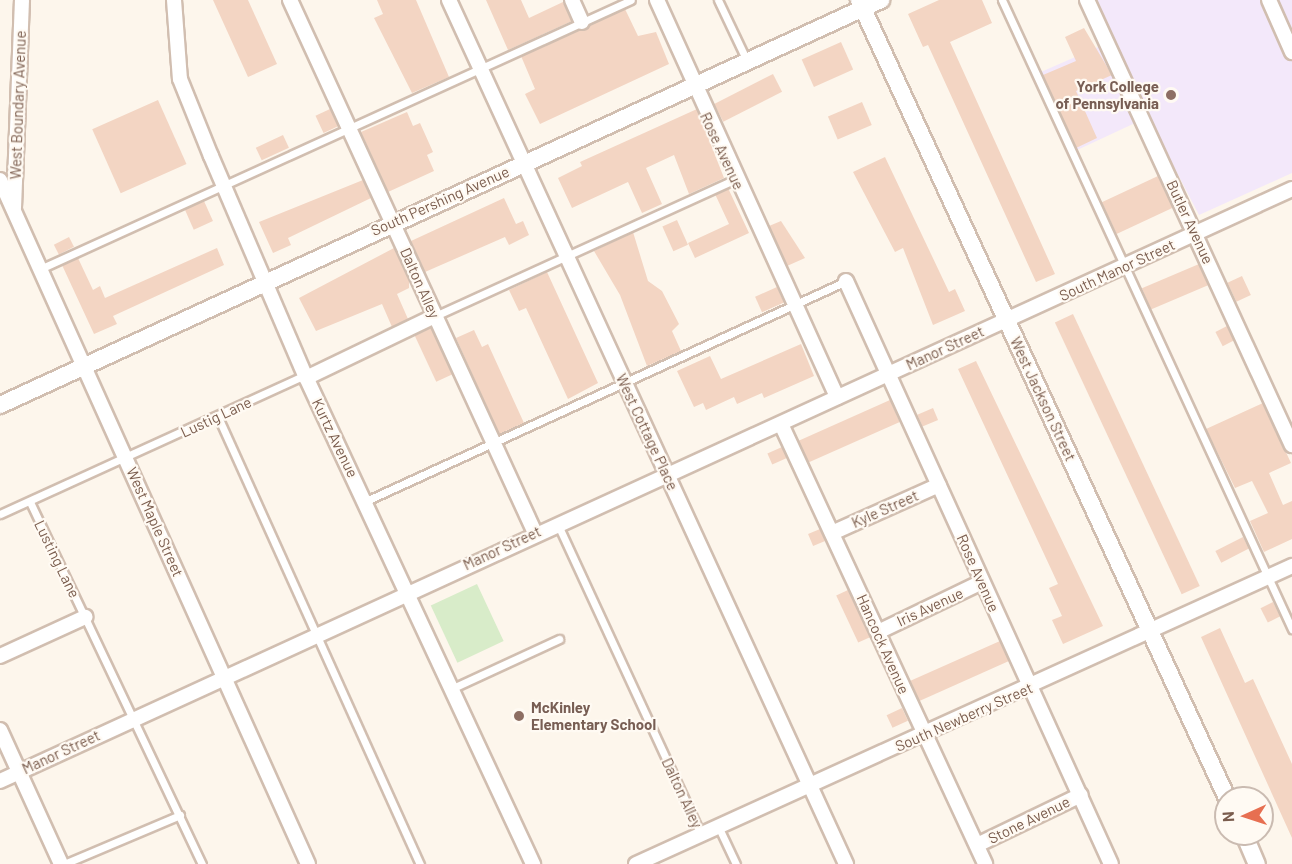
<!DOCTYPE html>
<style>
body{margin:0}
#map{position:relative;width:1292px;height:864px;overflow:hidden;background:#fdf6ec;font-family:Barlow,sans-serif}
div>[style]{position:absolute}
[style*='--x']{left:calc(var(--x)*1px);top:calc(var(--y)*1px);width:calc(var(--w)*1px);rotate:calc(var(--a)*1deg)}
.education>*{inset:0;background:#f3e8fa}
.green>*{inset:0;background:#d8ecc9;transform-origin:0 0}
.building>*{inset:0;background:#f3d5c3;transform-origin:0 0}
.roads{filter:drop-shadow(2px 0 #d1beb0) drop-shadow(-2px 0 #d1beb0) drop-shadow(0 2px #d1beb0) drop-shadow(0 -2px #d1beb0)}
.service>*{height:7px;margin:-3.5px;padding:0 3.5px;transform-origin:3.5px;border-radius:3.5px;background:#fff}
.minor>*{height:14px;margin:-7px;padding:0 7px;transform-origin:7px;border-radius:7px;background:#fff}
.tertiary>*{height:16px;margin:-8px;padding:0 8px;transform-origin:8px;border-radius:8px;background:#fff}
.dots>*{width:16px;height:16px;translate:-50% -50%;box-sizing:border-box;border:3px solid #fffaf3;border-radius:50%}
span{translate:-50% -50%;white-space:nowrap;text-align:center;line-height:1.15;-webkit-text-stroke:4.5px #fffaf3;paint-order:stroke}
.education-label{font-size:15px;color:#785e54;font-weight:700}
.right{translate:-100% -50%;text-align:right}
.left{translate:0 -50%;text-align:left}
.street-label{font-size:15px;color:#7a5c4d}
.north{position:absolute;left:1214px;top:786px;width:60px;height:60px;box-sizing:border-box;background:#fffaf3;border:2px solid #cabbb1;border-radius:50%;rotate:267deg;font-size:16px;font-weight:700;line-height:24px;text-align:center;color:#7a5c4d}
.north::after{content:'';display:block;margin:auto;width:21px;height:27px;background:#e76f51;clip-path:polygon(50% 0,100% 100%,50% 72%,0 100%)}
</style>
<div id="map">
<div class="education">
<div style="clip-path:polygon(1096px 0,1292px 0,1292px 173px,1199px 215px,1148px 117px,1075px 151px,1041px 72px,1114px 40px)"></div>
</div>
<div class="green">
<div style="left:477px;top:584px;width:63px;height:51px;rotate:65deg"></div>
</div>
<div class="building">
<div style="clip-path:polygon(213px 0,248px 0,277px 64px,248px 77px)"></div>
<div style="clip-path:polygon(377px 0,416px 0,449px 77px,412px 93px,374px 18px,383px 14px)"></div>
<div style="clip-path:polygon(486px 0,521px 0,529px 18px,563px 2px,572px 21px,508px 50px)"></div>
<div style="clip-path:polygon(939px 0,982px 0,992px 23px,950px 42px,1055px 274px,1036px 282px,928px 45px,923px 47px,908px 14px)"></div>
<div style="clip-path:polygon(625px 9px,638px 36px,656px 32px,669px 64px,540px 124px,525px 94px,535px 89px,521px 56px)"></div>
<div style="clip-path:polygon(1084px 28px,1112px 75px,1076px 91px,1097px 138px,1076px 148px,1043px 75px,1076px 61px,1065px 37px)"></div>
<div style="left:841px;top:42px;width:30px;height:43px;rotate:66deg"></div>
<div style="left:773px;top:74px;width:20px;height:66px;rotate:63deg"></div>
<div style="left:158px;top:100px;width:70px;height:72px;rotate:66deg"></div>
<div style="left:862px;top:102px;width:25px;height:37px;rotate:67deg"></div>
<div style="left:330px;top:109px;width:19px;height:16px;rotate:65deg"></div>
<div style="clip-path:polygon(697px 109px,724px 178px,689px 194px,674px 155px,646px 168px,662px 204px,642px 213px,628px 182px,572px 208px,558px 178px,582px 166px,580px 162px)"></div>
<div style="clip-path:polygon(407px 112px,413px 126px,420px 123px,433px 152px,427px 155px,434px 171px,388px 192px,361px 132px)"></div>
<div style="left:283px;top:135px;width:14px;height:30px;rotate:65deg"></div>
<div style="clip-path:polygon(885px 157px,949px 292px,955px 289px,965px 311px,933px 325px,903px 248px,895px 252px,853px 172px)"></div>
<div style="left:1158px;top:176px;width:35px;height:62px;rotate:65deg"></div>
<div style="clip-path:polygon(363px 180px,371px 198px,288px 238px,291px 245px,273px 253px,259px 222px)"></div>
<div style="clip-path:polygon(728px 188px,749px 233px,695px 258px,688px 243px,729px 224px,715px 194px)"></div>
<div style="clip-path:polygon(504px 198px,516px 224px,523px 221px,529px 235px,509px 245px,505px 237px,425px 272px,411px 241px)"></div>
<div style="left:204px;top:201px;width:22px;height:21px;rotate:66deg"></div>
<div style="left:677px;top:220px;width:27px;height:16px;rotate:66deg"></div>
<div style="clip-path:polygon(781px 221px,805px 258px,787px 266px,769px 226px)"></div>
<div style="clip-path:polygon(633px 232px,648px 281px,662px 291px,679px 324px,672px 331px,681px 351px,647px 366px,620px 295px,594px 251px)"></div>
<div style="left:69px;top:237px;width:11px;height:17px;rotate:63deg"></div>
<div style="clip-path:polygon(217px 248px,224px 265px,113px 316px,117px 324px,94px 334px,62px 265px,78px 258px,93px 290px,100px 286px,105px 298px)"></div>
<div style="clip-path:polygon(394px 248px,409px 279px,409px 288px,397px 294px,408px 319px,392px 327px,382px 304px,316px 331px,299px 298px)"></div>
<div style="left:1199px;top:264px;width:23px;height:62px;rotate:67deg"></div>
<div style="clip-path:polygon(547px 272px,598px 383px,568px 399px,526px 308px,519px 311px,509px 290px)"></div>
<div style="left:1242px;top:276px;width:21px;height:16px;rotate:65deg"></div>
<div style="left:777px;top:287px;width:17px;height:24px;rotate:66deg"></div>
<div style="left:1073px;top:314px;width:300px;height:20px;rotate:65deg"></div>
<div style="left:1227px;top:326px;width:16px;height:13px;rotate:63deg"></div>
<div style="left:431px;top:328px;width:51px;height:18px;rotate:65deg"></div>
<div style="clip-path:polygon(474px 330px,482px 347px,488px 344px,524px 423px,499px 434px,456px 338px)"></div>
<div style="clip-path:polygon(801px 344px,814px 376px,764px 398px,762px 393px,737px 404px,734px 397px,706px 410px,703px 403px,694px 407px,677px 371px,710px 356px,721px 379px)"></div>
<div style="clip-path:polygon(976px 361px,1103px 626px,1063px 644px,1052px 620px,1062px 616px,1049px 588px,1058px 584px,958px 369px)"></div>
<div style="left:890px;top:400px;width:24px;height:100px;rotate:66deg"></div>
<div style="clip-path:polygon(1263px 403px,1291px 463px,1269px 473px,1283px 505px,1292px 501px,1292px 539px,1264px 552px,1250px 521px,1268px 513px,1252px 481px,1235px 488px,1206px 429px)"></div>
<div style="left:933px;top:408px;width:13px;height:17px;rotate:67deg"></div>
<div style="left:782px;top:447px;width:12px;height:16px;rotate:66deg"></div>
<div style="left:820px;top:529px;width:13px;height:13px;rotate:67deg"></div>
<div style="left:1243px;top:537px;width:13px;height:31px;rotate:63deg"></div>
<div style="left:848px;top:590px;width:52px;height:13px;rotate:65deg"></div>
<div style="left:1273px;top:602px;width:16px;height:14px;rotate:63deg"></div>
<div style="clip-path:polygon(1220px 628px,1245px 683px,1253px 679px,1292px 764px,1292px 838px,1201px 637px)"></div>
<div style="left:1000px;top:641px;width:22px;height:98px;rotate:66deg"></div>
<div style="left:902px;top:708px;width:14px;height:17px;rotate:65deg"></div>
</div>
<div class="roads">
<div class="service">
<div style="--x:718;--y:0;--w:68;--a:64.6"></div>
<div style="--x:1002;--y:0;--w:693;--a:65.25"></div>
<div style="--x:40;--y:269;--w:649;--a:-24.47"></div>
<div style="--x:435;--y:316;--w:330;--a:-24.5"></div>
<div style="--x:218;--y:417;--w:491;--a:65.7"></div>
<div style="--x:366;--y:501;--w:528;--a:-24.62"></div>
<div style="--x:30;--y:502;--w:401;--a:64.6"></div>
<div style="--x:0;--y:514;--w:335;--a:-24.5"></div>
<div style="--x:558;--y:525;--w:340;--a:65.2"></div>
<div style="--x:453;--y:688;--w:117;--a:-24.8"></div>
<div style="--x:718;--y:826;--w:42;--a:64.7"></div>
<div style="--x:64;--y:864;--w:126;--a:-22.9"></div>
</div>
<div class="minor">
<div style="--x:174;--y:0;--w:79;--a:85.7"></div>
<div style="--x:180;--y:79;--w:83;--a:68.1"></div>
<div style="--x:211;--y:156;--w:238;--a:66.8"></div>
<div style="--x:305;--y:375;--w:540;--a:65"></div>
<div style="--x:290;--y:0;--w:587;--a:65.31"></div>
<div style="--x:449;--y:0;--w:951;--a:65.32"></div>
<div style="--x:572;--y:0;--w:24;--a:66"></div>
<div style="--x:657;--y:0;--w:436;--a:65.6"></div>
<div style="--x:1087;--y:0;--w:490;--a:65.3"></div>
<div style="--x:1269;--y:0;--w:57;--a:66.1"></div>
<div style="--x:0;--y:180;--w:750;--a:65.76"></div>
<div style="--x:14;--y:208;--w:208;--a:-87.8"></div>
<div style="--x:846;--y:281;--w:640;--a:65.56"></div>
<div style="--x:306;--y:378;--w:143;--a:-25.7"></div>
<div style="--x:781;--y:424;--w:485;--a:65.1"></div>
<div style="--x:832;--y:533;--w:117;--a:-24.2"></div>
<div style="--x:878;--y:632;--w:115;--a:-25.7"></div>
<div style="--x:0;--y:656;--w:94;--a:-24.6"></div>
<div style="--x:0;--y:730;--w:147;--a:65.5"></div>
<div style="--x:0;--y:781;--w:1421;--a:-24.62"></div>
<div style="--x:977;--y:845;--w:115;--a:-25.7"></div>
<div style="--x:636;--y:864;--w:721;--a:-24.43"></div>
</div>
<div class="tertiary">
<div style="--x:859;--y:0;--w:879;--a:65.24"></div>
<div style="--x:0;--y:405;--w:970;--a:-24.69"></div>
<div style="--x:1244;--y:834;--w:33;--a:67"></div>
</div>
</div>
<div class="dots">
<div style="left:1171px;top:95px;background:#8d6e63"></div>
<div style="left:519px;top:716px;background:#8d6e63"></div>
</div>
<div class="education-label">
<span class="right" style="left:1159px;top:95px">York College<br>of Pennsylvania</span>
<span class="left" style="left:531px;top:716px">McKinley<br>Elementary School</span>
</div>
<div class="street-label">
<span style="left:18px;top:105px;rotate:-88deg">West Boundary Avenue</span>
<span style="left:722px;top:151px;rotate:65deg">Rose Avenue</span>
<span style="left:440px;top:201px;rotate:-24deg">South Pershing Avenue</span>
<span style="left:1190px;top:222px;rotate:65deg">Butler Avenue</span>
<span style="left:1117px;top:270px;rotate:-25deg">South Manor Street</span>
<span style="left:420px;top:283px;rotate:66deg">Dalton Alley</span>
<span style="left:945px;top:348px;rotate:-25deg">Manor Street</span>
<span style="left:1043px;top:399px;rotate:65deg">West Jackson Street</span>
<span style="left:216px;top:417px;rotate:-25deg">Lustig Lane</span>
<span style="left:647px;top:432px;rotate:65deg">West Cottage Place</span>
<span style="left:335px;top:438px;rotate:64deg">Kurtz Avenue</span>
<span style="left:885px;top:509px;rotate:-24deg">Kyle Street</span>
<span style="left:155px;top:522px;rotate:66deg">West Maple Street</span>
<span style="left:502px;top:548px;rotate:-25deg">Manor Street</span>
<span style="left:57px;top:559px;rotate:64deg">Lusting Lane</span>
<span style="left:978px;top:573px;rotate:66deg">Rose Avenue</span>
<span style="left:930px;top:607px;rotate:-25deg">Iris Avenue</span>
<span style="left:883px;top:644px;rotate:66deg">Hancock Avenue</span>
<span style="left:964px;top:717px;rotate:-24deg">South Newberry Street</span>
<span style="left:61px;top:752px;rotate:-25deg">Manor Street</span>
<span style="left:682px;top:793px;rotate:65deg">Dalton Alley</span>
<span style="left:1029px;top:820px;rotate:-26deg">Stone Avenue</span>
</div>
<div class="north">N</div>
</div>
